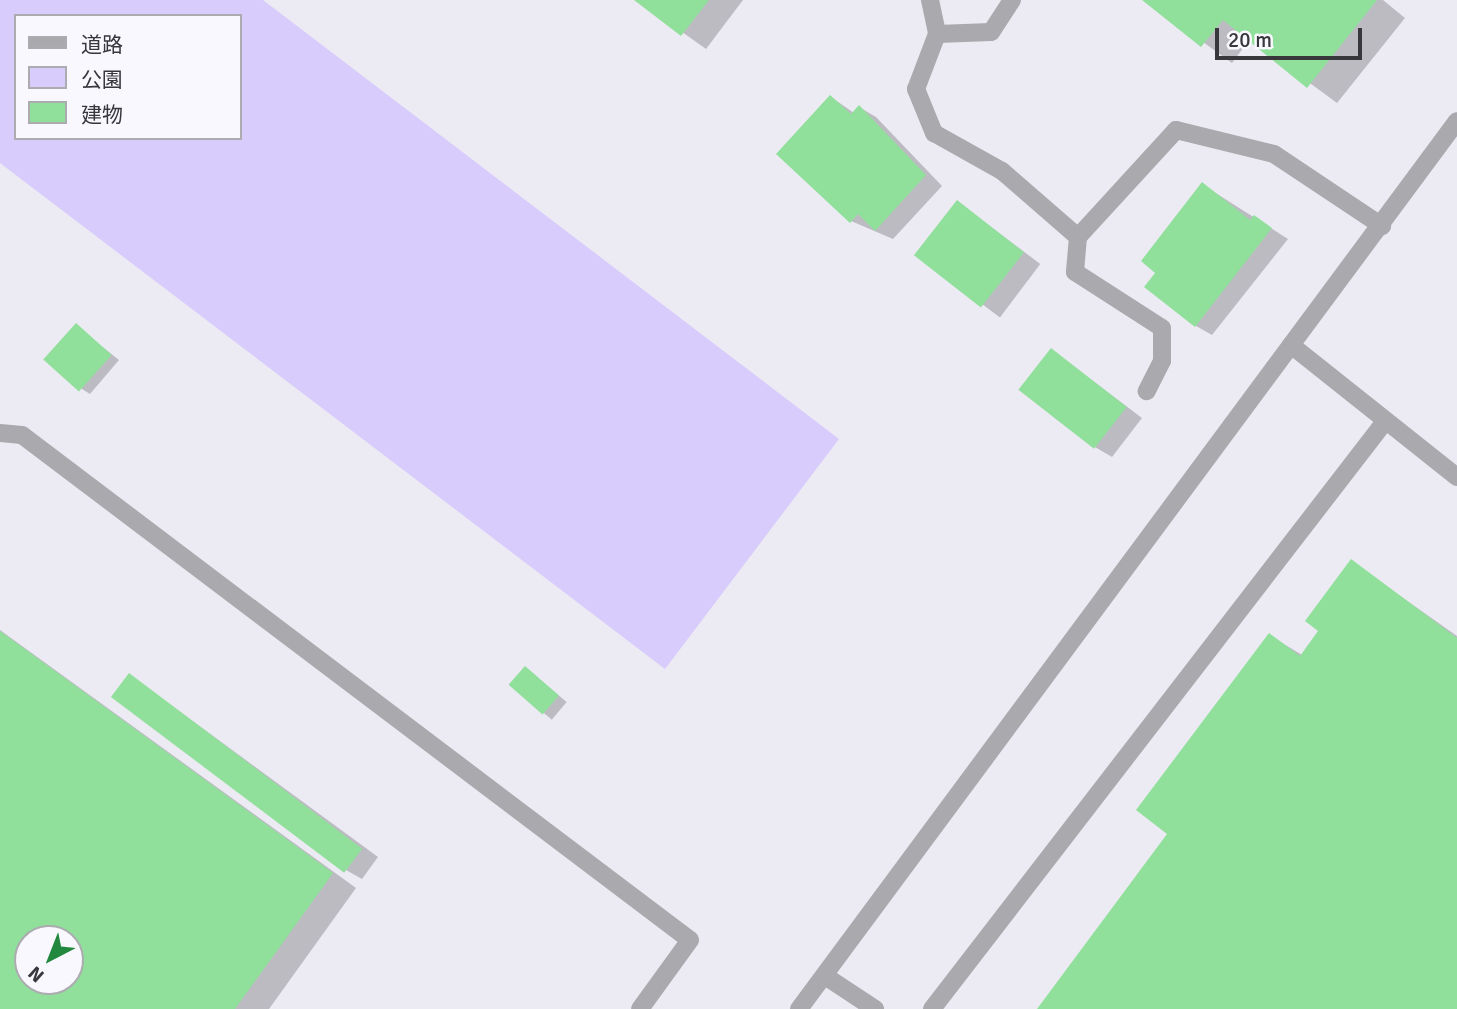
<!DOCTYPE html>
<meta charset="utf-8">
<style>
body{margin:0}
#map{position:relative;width:1457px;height:1009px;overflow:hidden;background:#eceaf3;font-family:Signika,"Noto Sans JP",sans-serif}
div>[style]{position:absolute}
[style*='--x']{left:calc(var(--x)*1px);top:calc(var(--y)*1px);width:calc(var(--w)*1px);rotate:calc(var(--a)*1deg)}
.green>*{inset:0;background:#d8ccfc}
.shadow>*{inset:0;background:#0003;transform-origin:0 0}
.building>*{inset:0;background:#90e09b;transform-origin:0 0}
.service>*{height:18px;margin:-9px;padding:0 9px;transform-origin:9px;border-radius:9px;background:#aaa9ad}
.minor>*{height:18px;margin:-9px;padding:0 9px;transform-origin:9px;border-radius:9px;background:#aaa9ad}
span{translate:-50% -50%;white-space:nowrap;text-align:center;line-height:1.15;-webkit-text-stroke:7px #f9f8fe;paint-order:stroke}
.legend{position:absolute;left:14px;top:14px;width:228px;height:126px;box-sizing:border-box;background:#f9f8fe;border:2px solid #acabb0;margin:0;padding:9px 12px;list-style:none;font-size:21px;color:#38373b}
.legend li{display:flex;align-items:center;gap:14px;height:35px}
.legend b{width:35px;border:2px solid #acabb0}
.north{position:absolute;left:14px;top:925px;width:70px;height:70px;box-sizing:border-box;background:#f9f8fe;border:2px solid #acabb0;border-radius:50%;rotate:222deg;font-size:19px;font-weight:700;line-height:28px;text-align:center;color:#38373b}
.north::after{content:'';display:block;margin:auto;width:24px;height:32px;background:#22883d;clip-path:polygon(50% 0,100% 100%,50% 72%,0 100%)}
.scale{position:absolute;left:1215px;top:28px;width:147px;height:32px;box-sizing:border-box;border:4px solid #38373b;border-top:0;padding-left:9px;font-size:21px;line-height:24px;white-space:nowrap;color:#38373b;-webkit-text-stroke:5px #f9f8fe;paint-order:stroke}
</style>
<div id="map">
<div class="green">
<div style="clip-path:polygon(evenodd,0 0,263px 0,839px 439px,665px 669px,0 163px,0 0,16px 16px,240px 16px,240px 138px,16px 138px,16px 16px)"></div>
</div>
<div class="shadow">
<div style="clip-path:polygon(637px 0,743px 0,706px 49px)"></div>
<div style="clip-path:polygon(1145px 0,1383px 0,1405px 18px,1337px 103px,1250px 39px,1232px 63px)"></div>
<div style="clip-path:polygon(831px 97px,854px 113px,859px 107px,876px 117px,942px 186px,893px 239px,851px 221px)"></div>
<div style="clip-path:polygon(1203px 185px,1288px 239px,1212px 335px,1196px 326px,1158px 273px)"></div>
<div style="left:958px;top:202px;width:103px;height:67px;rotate:37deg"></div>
<div style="clip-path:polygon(76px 326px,119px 360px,90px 394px,82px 389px)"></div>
<div style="clip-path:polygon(1052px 350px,1142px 418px,1112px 457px,1095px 447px)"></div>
<div style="clip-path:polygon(1352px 562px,1457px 636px,1457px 1009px,1039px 1009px,1170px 833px,1269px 635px,1302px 655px,1321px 631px)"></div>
<div style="clip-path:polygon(evenodd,0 630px,356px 888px,269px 1009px,0 1009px,0 630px,28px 939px,70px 939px,70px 981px,28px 981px,28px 939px)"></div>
<div style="left:526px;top:668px;width:53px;height:23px;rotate:40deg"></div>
<div style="clip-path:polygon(130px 675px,378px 857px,362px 879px,346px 870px)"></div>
</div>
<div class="building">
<div style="clip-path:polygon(634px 0,709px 0,681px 36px)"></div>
<div style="clip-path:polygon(1142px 0,1377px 0,1307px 88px,1223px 20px,1201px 47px)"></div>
<div style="clip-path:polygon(830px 95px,851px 114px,859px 105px,926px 175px,875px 231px,858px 214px,850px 223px,776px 154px)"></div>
<div style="clip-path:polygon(1202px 182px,1250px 220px,1254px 215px,1272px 228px,1195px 327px,1144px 287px,1155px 273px,1141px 261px)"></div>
<div style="left:957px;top:200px;width:85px;height:70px;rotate:38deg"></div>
<div style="left:76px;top:323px;width:48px;height:49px;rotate:42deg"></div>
<div style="left:1051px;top:348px;width:96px;height:53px;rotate:38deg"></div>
<div style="clip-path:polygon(1351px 559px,1457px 638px,1457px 1009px,1037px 1009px,1167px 834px,1136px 810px,1269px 633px,1300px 656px,1318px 631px,1305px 621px)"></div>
<div style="clip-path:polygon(evenodd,0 631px,333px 873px,235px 1009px,0 1009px,0 631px,28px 939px,70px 939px,70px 981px,28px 981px,28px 939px)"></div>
<div style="left:525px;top:666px;width:45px;height:25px;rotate:41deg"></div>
<div style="left:129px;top:673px;width:292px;height:30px;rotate:37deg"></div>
</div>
<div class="service">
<div style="--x:930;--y:0;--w:35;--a:78"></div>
<div style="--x:1012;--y:0;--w:38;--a:123"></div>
<div style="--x:991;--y:32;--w:54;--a:177.9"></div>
<div style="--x:937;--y:34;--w:59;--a:110.9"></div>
<div style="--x:916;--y:89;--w:48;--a:67.8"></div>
<div style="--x:934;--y:133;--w:78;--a:29.2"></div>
<div style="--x:1002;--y:171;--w:101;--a:41"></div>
<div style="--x:1078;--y:237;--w:145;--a:-47.5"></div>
<div style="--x:1176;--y:130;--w:101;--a:13.8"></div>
<div style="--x:1274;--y:154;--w:130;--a:33.7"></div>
<div style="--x:1078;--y:237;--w:35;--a:95"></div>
<div style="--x:1075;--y:272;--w:103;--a:32.8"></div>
<div style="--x:1162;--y:328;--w:33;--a:90"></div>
<div style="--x:1162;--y:361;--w:34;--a:117"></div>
<div style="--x:1291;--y:345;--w:212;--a:38.5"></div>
<div style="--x:0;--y:433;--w:22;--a:5"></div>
<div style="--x:22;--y:435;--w:837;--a:37.09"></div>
<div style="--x:690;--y:940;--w:85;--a:125.9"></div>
<div style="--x:825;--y:976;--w:60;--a:33.4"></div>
<div style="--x:932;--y:1009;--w:739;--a:-52.37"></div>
</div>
<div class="minor">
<div style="--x:799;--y:1009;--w:1105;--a:-53.46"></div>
</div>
<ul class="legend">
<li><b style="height:9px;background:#aaa9ad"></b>道路</li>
<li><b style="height:19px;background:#d8ccfc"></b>公園</li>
<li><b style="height:19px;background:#90e09b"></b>建物</li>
</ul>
<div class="north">N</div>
<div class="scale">20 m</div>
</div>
